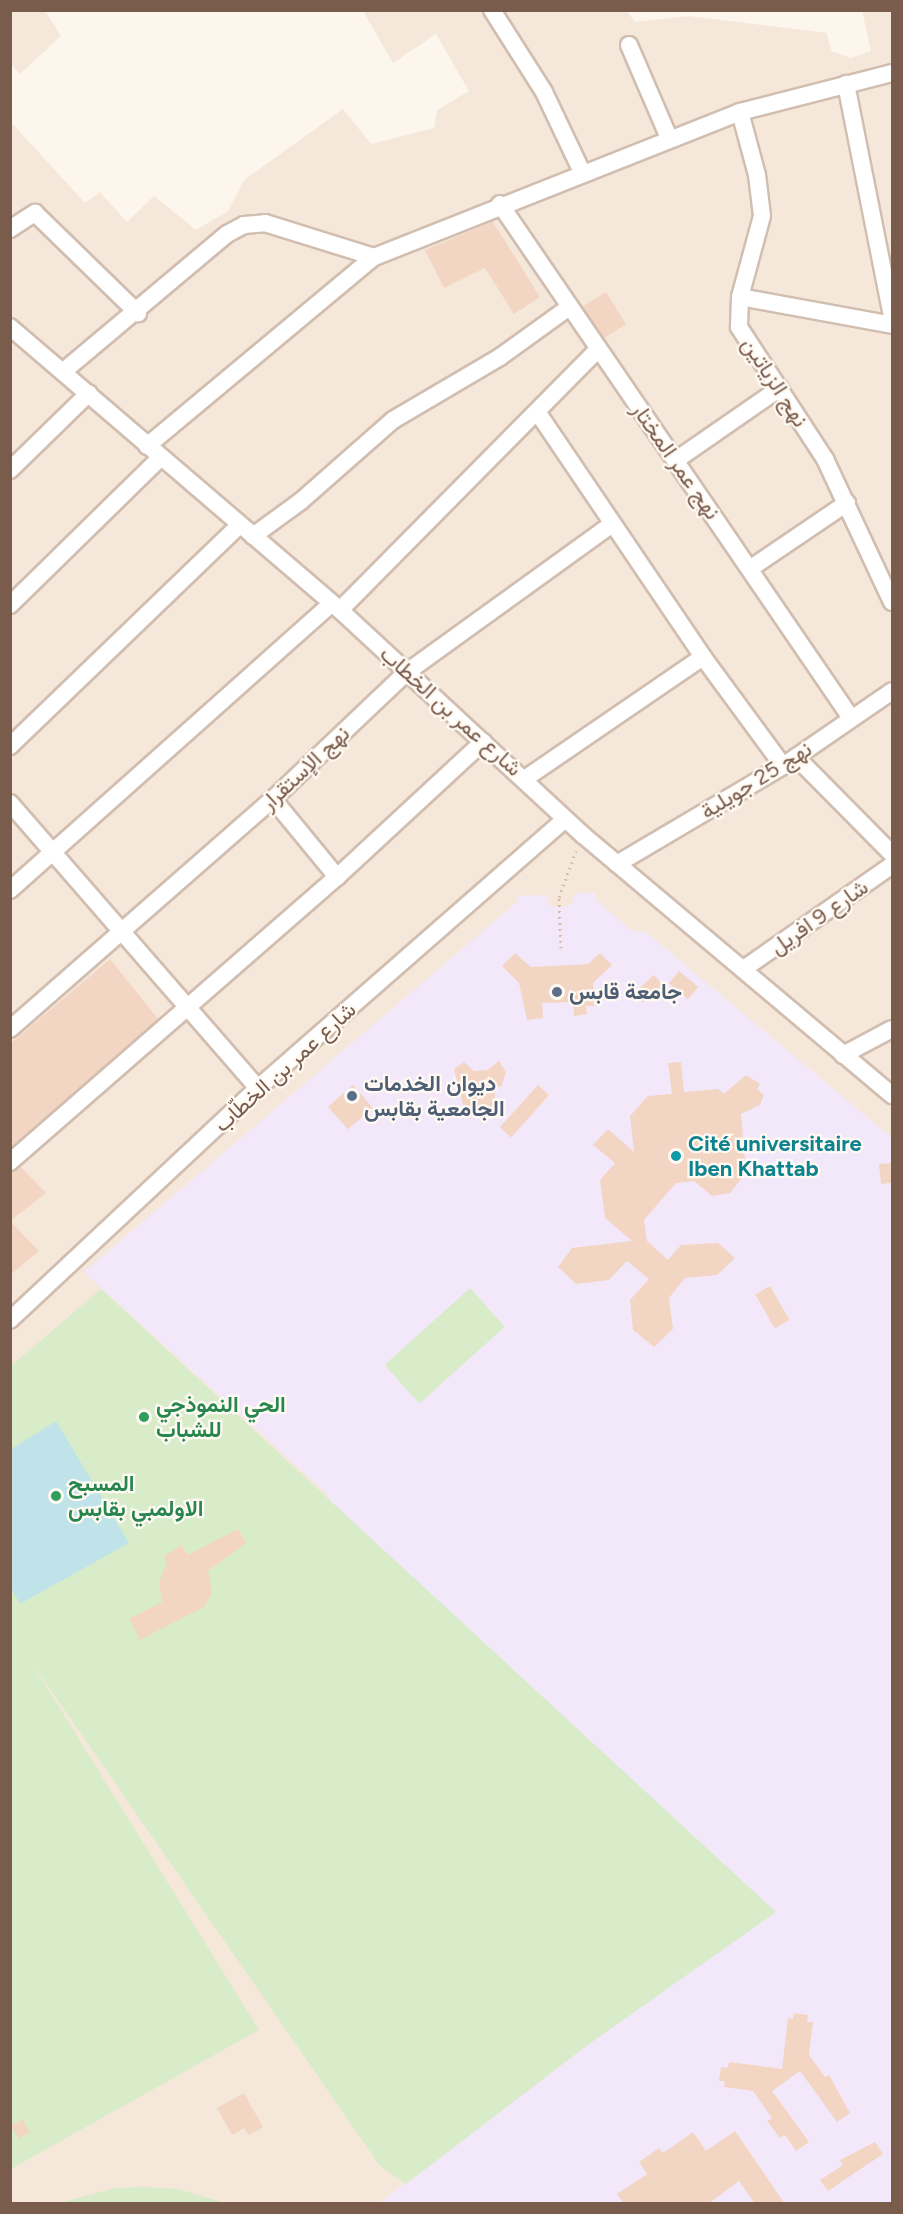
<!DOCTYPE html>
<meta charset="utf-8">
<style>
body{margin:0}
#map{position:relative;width:903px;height:2214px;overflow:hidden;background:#fdf6ec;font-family:Figtree,Vazirmatn,sans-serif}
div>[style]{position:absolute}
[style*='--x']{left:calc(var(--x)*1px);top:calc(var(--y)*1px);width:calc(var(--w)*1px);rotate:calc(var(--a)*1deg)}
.residential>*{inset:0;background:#f5e8da}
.education>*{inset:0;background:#f3e8fa}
.green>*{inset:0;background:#d8ecc9;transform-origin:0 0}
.water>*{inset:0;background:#bfe3e8}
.building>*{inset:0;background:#f3d5c3;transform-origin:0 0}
.path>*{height:3px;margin-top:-1.5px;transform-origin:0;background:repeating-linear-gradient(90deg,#d9b8a5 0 1.5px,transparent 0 6px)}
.roads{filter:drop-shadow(2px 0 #d1beb0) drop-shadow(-2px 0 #d1beb0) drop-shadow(0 2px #d1beb0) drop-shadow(0 -2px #d1beb0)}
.minor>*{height:16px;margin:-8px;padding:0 8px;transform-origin:8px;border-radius:8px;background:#fff}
.dots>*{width:16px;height:16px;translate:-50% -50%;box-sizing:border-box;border:3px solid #fffaf3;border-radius:50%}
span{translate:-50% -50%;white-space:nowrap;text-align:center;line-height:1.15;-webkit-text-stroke:4.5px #fffaf3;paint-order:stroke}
.street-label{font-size:22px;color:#7a5c4d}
.service-label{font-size:22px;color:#4e5e75;font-weight:700}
.left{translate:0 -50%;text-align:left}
.culture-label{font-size:22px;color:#0d838f;font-weight:700}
.leisure-label{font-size:22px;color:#27864d;font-weight:700}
.frame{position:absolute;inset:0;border:12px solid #7a5c4d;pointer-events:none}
</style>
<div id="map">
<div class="residential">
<div style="clip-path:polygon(11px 10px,45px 11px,61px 36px,20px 74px,11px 64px)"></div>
<div style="clip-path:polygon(626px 10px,635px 22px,689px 16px,827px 33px,831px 51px,851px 58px,871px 51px,862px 11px,892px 11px,892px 2203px,11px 2203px,11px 122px,85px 203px,100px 192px,127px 222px,154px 196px,196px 230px,228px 211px,244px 180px,343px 109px,371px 144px,434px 128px,437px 110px,469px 91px,436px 34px,393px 63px,363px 11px)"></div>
</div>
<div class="education">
<div style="clip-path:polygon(575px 893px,596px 893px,596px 900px,632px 931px,646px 932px,892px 1138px,892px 2203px,379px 2203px,585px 2047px,327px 1494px,84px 1272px,517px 902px,517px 896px,547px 895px,549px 905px,560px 908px,572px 904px)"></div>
</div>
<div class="green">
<div style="left:470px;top:1288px;width:52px;height:115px;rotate:48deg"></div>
<div style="clip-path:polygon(101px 1289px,776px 1912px,585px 2047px,406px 2184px,380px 2166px,30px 1660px,259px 2030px,11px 2169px,11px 1366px)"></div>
<div style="clip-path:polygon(144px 2187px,178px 2189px,225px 2203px,59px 2203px,115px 2188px)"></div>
</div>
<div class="water">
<div style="clip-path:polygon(56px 1421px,129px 1543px,20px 1604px,11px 1588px,11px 1449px)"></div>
</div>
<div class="building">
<div style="clip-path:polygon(497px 220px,493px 222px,540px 297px,514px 314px,485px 268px,444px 288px,425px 250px)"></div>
<div style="left:606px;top:292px;width:38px;height:27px;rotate:58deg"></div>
<div style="clip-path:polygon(515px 953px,531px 967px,588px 964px,600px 953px,612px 965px,593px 983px,594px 1006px,586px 1006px,587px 1014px,574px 1016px,573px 1002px,542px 1003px,543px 1018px,527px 1020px,519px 983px,502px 966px)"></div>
<div style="clip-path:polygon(110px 959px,158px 1019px,10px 1148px,10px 1044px)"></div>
<div style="left:679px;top:971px;width:25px;height:16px;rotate:40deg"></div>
<div style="left:654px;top:975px;width:13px;height:27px;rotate:48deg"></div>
<div style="clip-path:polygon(499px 1061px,506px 1072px,501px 1087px,495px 1086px,494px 1116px,466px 1116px,454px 1069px,464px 1062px,474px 1071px,487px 1070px)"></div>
<div style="clip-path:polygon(681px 1062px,684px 1092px,718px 1089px,724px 1094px,746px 1075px,760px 1084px,757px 1089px,764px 1095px,760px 1105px,741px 1114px,746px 1173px,730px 1193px,712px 1196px,694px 1181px,676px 1183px,644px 1220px,647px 1241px,668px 1260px,681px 1245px,718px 1243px,735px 1258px,717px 1275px,685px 1278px,669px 1298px,673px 1329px,654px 1347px,633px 1330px,630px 1300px,649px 1279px,627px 1261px,609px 1280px,576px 1284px,558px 1267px,572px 1248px,632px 1241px,605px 1218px,600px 1180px,615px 1163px,593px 1145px,608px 1129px,634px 1152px,630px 1116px,648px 1096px,672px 1094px,668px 1063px)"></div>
<div style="left:353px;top:1085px;width:30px;height:33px;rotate:49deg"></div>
<div style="left:538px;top:1085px;width:15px;height:57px;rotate:42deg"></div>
<div style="clip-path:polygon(892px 1163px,892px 1183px,881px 1184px,879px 1164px)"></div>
<div style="clip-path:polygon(21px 1167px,46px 1193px,10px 1221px,10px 1172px)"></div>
<div style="clip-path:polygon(10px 1221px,39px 1251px,10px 1275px)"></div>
<div style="left:770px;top:1286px;width:39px;height:17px;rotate:60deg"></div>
<div style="clip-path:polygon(238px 1529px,246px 1543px,208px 1571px,212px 1592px,204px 1607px,140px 1640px,129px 1619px,162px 1602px,159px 1582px,167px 1562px,164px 1557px,181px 1545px,188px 1555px)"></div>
<div style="clip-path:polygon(794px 2013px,808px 2015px,807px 2022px,813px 2022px,809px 2055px,825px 2077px,829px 2075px,850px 2113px,837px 2122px,800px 2071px,772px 2091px,809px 2142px,796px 2151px,785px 2135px,780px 2138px,767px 2121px,772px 2118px,753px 2091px,724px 2087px,725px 2081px,719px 2081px,721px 2067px,728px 2068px,729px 2062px,782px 2069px,788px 2018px,793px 2019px)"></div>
<div style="clip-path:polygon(244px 2093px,263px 2127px,249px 2135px,244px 2128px,232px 2135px,217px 2108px)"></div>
<div style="left:22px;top:2119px;width:15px;height:13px;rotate:58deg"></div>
<div style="clip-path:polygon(735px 2131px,785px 2204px,755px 2204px,739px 2181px,708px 2204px,624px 2204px,617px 2194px,647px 2174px,639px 2162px,659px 2148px,663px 2153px,693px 2132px,706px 2151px)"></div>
<div style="clip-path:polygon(875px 2142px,883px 2154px,828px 2191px,820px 2180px,843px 2165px,840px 2160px)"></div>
</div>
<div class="path">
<div style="--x:561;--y:948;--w:51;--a:-92.2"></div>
<div style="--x:559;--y:897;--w:49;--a:-69.7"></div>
</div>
<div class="roads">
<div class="minor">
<div style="--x:492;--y:10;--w:97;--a:57.6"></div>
<div style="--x:544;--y:92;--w:91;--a:64.6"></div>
<div style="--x:629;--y:45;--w:101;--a:66.7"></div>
<div style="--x:846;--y:84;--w:237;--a:78.8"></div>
<div style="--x:740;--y:112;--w:65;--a:74.9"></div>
<div style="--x:757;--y:175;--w:41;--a:83"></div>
<div style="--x:762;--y:216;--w:84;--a:105.2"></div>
<div style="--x:740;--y:297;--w:30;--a:92"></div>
<div style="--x:739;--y:327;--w:158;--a:56.9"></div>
<div style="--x:825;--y:459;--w:158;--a:64.9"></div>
<div style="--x:500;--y:204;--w:622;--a:55.67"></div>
<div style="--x:10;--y:229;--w:30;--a:-33"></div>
<div style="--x:35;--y:213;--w:144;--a:44.2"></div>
<div style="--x:740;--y:297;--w:155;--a:10.4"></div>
<div style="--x:10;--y:327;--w:435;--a:40.6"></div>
<div style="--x:340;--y:610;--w:331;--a:42.8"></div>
<div style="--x:583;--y:835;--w:404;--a:40.1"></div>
<div style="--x:65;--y:370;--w:212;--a:-40"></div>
<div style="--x:227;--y:234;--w:19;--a:-28"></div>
<div style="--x:244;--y:225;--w:21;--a:-5"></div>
<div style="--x:265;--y:223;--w:114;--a:17.3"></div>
<div style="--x:374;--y:257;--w:394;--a:-21.6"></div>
<div style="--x:740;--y:112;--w:157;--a:-14.4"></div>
<div style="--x:538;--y:413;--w:295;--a:55.9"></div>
<div style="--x:703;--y:657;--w:135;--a:53.7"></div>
<div style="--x:147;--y:446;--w:295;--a:-39.8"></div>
<div style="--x:676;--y:460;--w:126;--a:-34.7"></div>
<div style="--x:10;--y:470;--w:110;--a:-44.3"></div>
<div style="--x:253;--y:536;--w:59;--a:-36.1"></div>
<div style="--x:301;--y:501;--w:123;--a:-41.4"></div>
<div style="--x:393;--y:420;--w:124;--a:-30.5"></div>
<div style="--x:500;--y:357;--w:84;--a:-35.8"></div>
<div style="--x:751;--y:568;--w:116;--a:-34.1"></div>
<div style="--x:10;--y:605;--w:210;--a:-44.4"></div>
<div style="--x:340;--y:610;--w:366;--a:-45.3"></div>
<div style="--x:10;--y:746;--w:319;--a:-43.9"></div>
<div style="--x:796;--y:757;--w:136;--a:45.3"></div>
<div style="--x:526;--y:778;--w:214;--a:-34.4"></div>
<div style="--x:273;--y:799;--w:101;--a:50.6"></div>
<div style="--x:10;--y:803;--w:378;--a:49"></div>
<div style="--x:617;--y:864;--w:193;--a:-30.6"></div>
<div style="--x:783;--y:766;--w:132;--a:-34.5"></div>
<div style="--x:10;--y:890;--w:431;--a:-41.7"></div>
<div style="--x:745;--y:968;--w:179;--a:-35"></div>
<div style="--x:10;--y:1029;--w:349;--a:-41.2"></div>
<div style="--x:273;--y:799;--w:185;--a:-43.5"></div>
<div style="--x:407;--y:672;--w:253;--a:-35.8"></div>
<div style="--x:843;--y:1055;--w:55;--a:-28"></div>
<div style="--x:10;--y:1162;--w:434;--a:-41.1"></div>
<div style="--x:337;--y:877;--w:199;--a:-42.8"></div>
<div style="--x:10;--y:1320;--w:340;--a:-43.1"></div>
<div style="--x:258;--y:1088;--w:408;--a:-41.2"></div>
</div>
</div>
<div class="dots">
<div style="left:557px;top:992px;background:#5c6f8a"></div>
<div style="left:352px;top:1096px;background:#5c6f8a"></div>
<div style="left:676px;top:1156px;background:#0f9aa8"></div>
<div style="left:144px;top:1417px;background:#2e9e5b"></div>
<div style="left:56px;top:1496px;background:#2e9e5b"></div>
</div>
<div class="street-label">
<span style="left:775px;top:382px;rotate:57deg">نهج الزياتين</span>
<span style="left:676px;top:461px;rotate:55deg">نهج عمر المختار</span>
<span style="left:451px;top:711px;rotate:42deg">شارع عمر بن الخطاب</span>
<span style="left:305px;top:768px;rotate:-43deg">نهج الإستقرار</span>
<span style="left:756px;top:780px;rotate:-32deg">نهج 25 جويلية</span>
<span style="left:819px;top:917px;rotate:-35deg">شارع 9 افريل</span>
<span style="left:285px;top:1067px;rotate:-42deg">شارع عمر بن الخطّاب</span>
</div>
<div class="service-label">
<span class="left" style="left:569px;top:992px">جامعة قابس</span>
<span class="left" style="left:364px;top:1096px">ديوان الخدمات<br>الجامعية بقابس</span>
</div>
<div class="culture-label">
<span class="left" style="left:688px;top:1156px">Cité universitaire<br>Iben Khattab</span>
</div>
<div class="leisure-label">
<span class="left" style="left:156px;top:1417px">الحي النموذجي<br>للشباب</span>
<span class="left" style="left:68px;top:1496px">المسبح<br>الاولمبي بقابس</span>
</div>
<div class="frame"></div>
</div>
